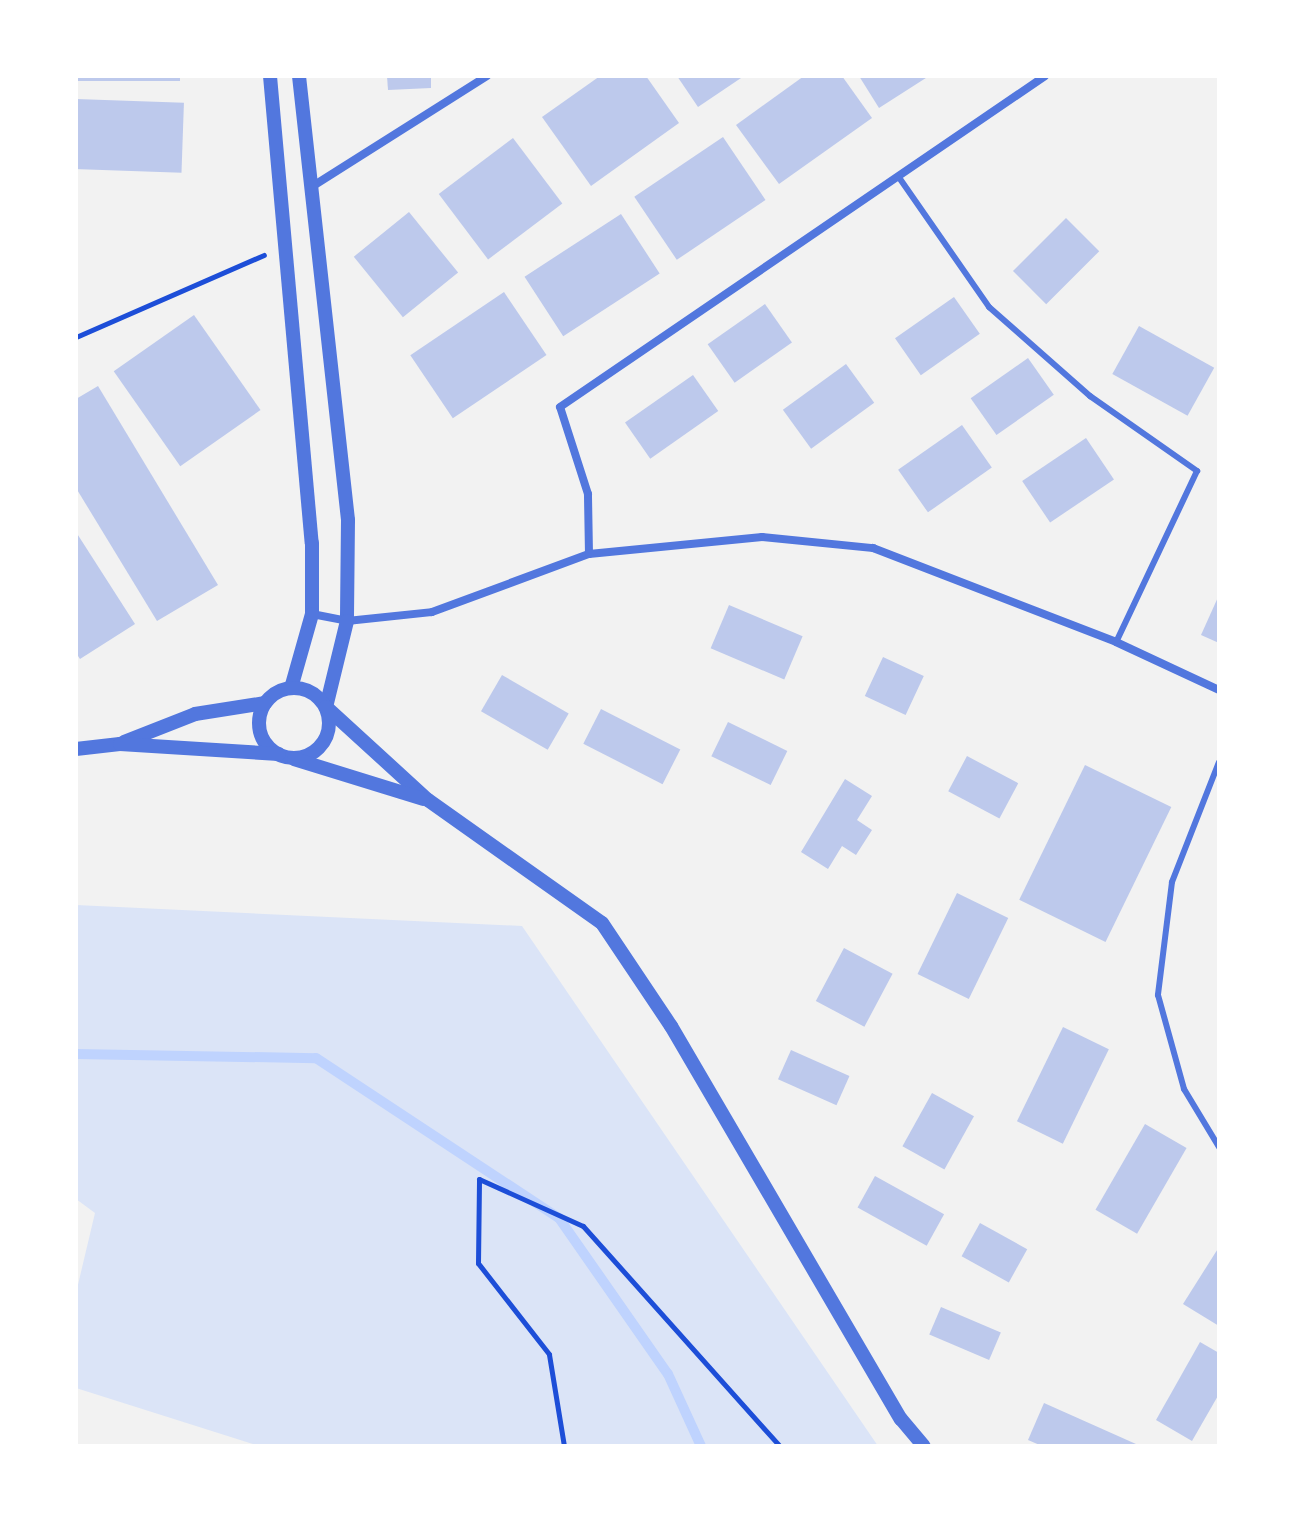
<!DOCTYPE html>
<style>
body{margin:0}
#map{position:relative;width:1295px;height:1522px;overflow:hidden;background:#f2f2f2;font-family:Helvetica,sans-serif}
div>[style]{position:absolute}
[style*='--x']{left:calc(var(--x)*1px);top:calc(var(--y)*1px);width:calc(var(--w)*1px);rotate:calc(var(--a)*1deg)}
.green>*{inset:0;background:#dbe4f7}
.stream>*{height:10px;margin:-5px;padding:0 5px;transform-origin:5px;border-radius:5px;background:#bfd3fe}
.building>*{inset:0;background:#bdc9ec;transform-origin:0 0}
.path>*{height:5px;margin:-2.5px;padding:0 2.5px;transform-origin:2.5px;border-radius:2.5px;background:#1d4ed8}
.service>*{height:6px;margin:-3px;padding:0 3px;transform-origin:3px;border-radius:3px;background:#5277de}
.minor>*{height:8px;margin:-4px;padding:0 4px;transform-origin:4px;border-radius:4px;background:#5277de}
.tertiary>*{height:14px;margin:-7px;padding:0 7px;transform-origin:7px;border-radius:7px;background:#5277de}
.tertiary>.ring{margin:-7px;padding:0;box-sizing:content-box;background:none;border:14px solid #5277de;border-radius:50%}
span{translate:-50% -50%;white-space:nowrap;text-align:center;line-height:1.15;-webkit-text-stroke:8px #fff;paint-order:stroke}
.frame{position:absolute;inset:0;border:78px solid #fff;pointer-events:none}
</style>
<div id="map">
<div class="green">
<div style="clip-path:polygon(76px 905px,522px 926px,878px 1446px,259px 1446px,76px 1388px,76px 1293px,95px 1213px,76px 1199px)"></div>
</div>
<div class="stream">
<div style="--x:76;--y:1054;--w:240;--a:1"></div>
<div style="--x:316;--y:1058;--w:291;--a:33.4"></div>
<div style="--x:559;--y:1218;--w:190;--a:55.1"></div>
<div style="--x:668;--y:1374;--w:79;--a:65.4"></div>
</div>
<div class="building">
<div style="left:76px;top:76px;width:104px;height:5px"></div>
<div style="clip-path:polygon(387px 76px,431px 76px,431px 88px,388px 90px)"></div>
<div style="clip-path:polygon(600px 76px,646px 76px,679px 123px,591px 186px,542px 117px)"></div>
<div style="clip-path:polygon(677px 76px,744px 76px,698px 107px)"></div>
<div style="clip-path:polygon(804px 76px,842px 76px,872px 118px,779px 184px,736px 125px)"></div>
<div style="clip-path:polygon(859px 76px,929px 76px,879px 108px)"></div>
<div style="left:76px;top:99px;width:108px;height:70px;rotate:2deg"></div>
<div style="left:723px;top:137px;width:76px;height:107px;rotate:56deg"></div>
<div style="left:513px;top:138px;width:82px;height:93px;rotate:53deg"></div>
<div style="left:409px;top:212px;width:78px;height:71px;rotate:51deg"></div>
<div style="left:621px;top:214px;width:71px;height:115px;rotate:57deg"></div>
<div style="left:1066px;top:218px;width:47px;height:75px;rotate:45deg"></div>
<div style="left:504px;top:292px;width:76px;height:113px;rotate:56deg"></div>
<div style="left:954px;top:297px;width:45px;height:72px;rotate:55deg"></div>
<div style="left:765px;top:304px;width:47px;height:70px;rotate:55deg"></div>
<div style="left:194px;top:315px;width:116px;height:98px;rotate:55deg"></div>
<div style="left:1139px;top:326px;width:86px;height:55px;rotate:29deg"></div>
<div style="left:1028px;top:358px;width:45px;height:70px;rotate:55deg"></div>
<div style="left:846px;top:364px;width:48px;height:78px;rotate:54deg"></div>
<div style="left:693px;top:375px;width:44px;height:83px;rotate:55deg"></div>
<div style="clip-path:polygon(98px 386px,218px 585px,157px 621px,76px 488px,76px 399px)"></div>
<div style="left:962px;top:425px;width:52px;height:78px;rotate:55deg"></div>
<div style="left:1086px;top:438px;width:50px;height:77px;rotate:56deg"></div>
<div style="clip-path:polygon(76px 532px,135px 624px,80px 659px,76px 653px)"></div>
<div style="clip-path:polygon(1219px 595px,1219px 643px,1201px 635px)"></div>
<div style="left:729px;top:605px;width:80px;height:47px;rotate:23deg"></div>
<div style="left:883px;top:657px;width:45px;height:43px;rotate:25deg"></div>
<div style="left:502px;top:675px;width:77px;height:42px;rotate:30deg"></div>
<div style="left:601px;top:709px;width:89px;height:39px;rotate:27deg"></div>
<div style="left:728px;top:722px;width:66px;height:38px;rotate:26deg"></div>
<div style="left:967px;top:756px;width:58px;height:40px;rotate:28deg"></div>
<div style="left:1085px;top:765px;width:96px;height:150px;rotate:26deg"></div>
<div style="clip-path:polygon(845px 779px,872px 796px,857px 820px,872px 830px,856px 855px,842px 846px,828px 869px,801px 852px)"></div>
<div style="left:957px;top:893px;width:57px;height:90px;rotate:26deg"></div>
<div style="left:844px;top:948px;width:55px;height:60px;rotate:28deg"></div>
<div style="left:1063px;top:1027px;width:51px;height:105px;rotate:26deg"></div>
<div style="left:791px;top:1050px;width:64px;height:32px;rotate:24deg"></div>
<div style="left:932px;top:1093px;width:48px;height:61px;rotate:29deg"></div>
<div style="left:1145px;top:1124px;width:48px;height:99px;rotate:30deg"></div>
<div style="left:875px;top:1176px;width:79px;height:36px;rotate:29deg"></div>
<div style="left:980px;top:1223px;width:54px;height:38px;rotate:29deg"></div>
<div style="clip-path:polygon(1219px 1247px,1219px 1326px,1183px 1304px)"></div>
<div style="left:941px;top:1307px;width:65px;height:30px;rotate:23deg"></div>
<div style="clip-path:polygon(1200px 1342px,1219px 1353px,1219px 1394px,1192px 1441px,1156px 1420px)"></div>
<div style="clip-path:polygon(1044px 1403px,1136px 1444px,1135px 1446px,1042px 1446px,1028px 1440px)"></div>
</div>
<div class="path">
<div style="--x:76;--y:337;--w:205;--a:-23.6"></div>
<div style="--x:564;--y:1446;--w:93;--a:-99.3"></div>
<div style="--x:549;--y:1354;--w:115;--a:-128"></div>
<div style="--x:478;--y:1263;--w:84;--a:-89.3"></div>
<div style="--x:479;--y:1179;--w:114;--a:24.3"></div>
<div style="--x:583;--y:1226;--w:295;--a:48.2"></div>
</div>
<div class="service">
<div style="--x:898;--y:176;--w:160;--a:55.2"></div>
<div style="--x:989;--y:307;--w:135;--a:41.4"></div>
<div style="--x:1090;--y:396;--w:131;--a:35"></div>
<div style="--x:1197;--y:471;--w:189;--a:115.3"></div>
<div style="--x:1219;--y:762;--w:129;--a:111.4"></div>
<div style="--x:1172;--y:882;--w:114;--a:97.1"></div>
<div style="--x:1158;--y:995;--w:98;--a:74.5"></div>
<div style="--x:1184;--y:1089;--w:68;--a:58.9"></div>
</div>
<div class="minor">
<div style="--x:313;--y:186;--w:206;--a:-32.3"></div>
<div style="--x:589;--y:554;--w:60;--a:-91"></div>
<div style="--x:588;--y:494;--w:91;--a:-107.8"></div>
<div style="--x:560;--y:407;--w:587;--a:-34.31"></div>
<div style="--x:312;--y:614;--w:36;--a:11"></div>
<div style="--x:347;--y:621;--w:85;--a:-6"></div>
<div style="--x:432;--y:612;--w:167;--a:-20.3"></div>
<div style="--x:589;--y:554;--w:174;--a:-5.6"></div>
<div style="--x:762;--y:537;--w:112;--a:5.7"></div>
<div style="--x:873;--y:548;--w:261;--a:21.1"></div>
<div style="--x:1116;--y:642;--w:114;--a:25"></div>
</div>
<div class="tertiary">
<div style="--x:270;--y:76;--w:469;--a:84.9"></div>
<div style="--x:312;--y:543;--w:71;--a:90"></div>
<div style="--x:312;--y:614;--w:77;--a:105.8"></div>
<div style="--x:299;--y:76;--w:447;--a:83.7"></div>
<div style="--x:348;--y:520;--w:101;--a:90.6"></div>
<div style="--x:347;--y:621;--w:89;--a:103.7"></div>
<div class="ring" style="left:259px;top:688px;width:56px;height:56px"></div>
<div style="--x:326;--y:707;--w:138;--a:42.4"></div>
<div style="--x:428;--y:800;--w:213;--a:35.3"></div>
<div style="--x:602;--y:923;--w:124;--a:56.2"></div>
<div style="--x:671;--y:1026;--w:455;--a:59.7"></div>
<div style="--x:901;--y:1419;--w:35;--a:50"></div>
<div style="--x:124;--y:742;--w:76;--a:-21.5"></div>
<div style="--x:195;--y:714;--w:71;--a:-8.9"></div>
<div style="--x:76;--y:749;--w:44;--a:-6.5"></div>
<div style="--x:120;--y:744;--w:159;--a:3.6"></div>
<div style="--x:294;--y:759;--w:135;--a:17.2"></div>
</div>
<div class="frame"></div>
</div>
